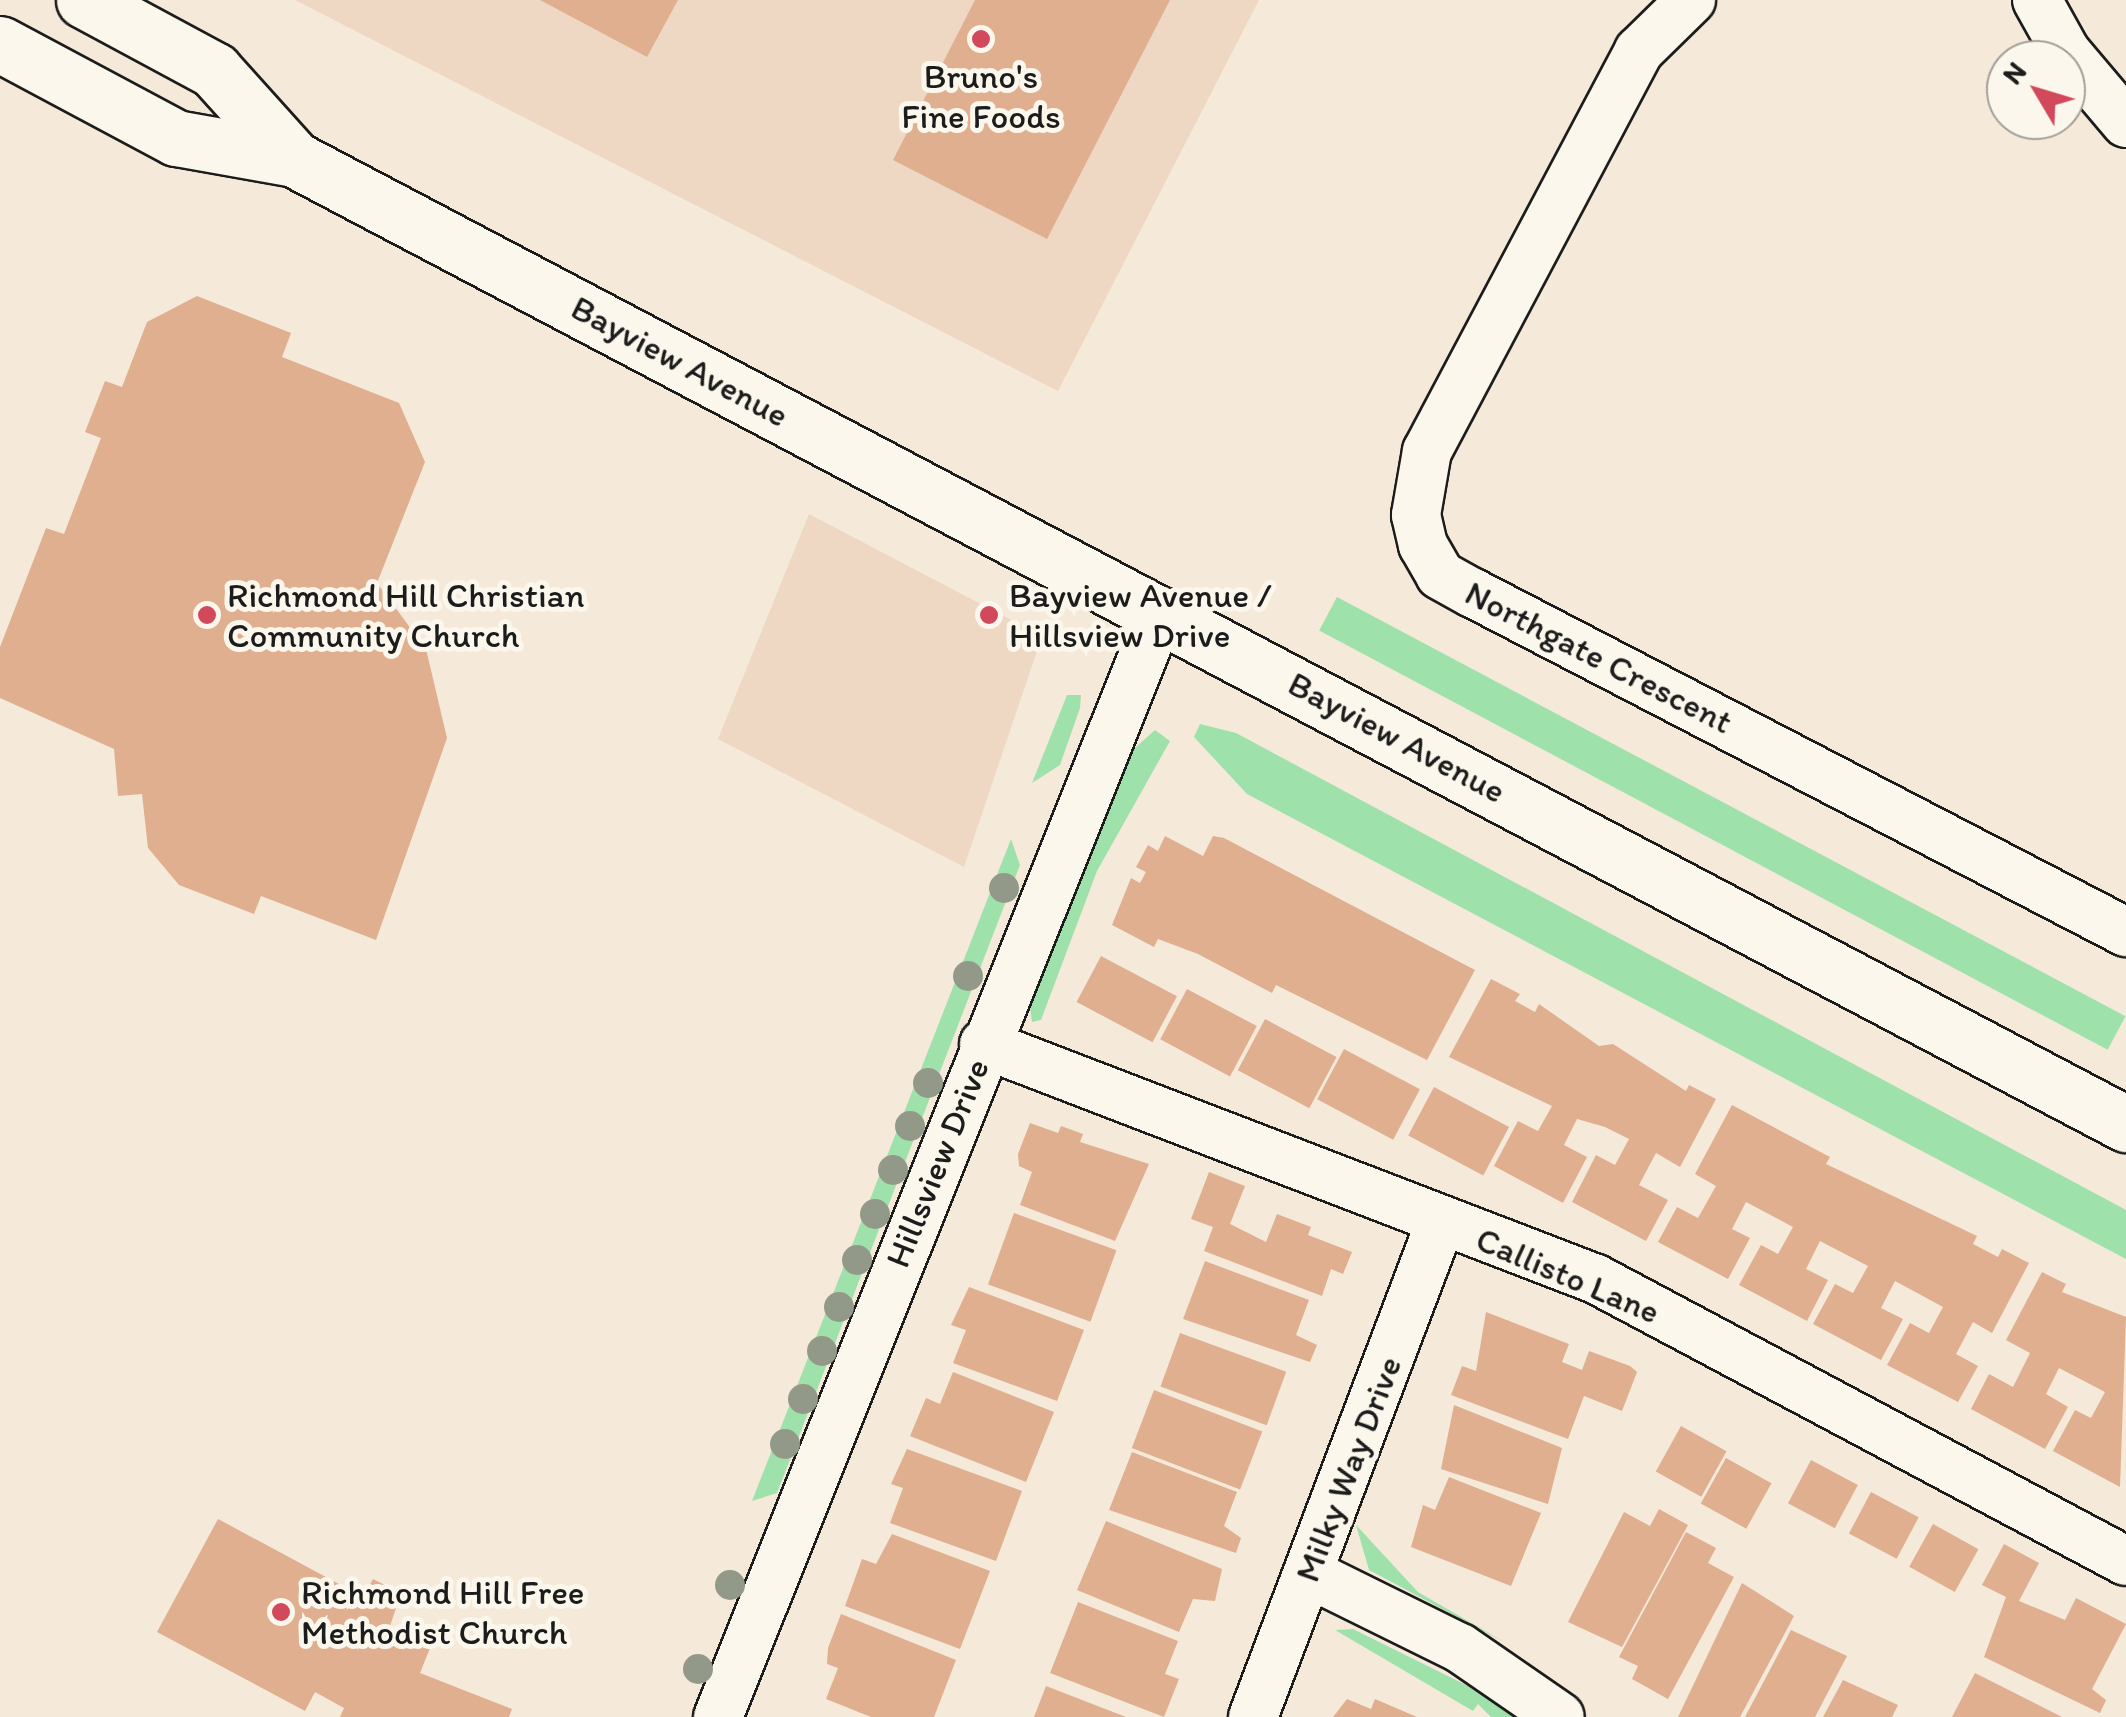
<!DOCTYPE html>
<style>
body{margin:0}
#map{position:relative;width:2126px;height:1717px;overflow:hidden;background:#f5e9da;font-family:Itim,sans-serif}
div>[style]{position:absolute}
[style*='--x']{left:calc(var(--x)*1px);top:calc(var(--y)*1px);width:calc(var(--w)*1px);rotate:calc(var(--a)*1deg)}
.built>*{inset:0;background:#eed8c4}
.green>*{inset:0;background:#9fe1ab;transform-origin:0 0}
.building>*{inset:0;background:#dfaf90;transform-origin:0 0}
.roads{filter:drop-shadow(2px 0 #1c1c1c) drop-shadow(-2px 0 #1c1c1c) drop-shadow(0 2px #1c1c1c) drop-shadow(0 -2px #1c1c1c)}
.minor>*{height:48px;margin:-24px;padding:0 24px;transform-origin:24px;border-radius:24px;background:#fbf7ec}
.major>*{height:55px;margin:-27.5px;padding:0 27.5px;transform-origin:27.5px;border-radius:27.5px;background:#fbf7ec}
.trees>*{width:30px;height:30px;margin:-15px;border-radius:50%;background:#939989}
.dots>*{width:28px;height:28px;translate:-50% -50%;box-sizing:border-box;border:5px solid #fbf7ec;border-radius:50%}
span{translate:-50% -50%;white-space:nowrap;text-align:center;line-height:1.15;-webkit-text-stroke:10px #fbf7ec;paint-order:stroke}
.poi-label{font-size:35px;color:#1c1c1c}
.left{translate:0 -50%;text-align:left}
.street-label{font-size:35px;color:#1c1c1c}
.north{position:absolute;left:1986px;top:40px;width:100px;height:100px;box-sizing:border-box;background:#fbf7ec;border:2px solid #a29f99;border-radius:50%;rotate:308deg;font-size:28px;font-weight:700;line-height:40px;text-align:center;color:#1c1c1c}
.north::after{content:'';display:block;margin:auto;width:35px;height:45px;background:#d1495b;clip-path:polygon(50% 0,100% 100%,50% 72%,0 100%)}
</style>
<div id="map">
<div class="built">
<div style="clip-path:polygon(295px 0,1259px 0,1058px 391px)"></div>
<div style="clip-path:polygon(809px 514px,1042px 636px,964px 867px,718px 739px)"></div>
</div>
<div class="green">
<div style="left:1337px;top:597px;width:893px;height:38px;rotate:28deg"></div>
<div style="clip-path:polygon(1067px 695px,1081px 695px,1080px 708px,1060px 765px,1032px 783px)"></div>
<div style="clip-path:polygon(1200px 724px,1236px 733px,2126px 1210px,2126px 1259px,1247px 794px,1194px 737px)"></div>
<div style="clip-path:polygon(1155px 730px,1170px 741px,1097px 871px,1041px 1020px,1032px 1022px,1029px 999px,1125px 757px)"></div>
<div style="clip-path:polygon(1011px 839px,1020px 865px,777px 1493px,752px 1501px)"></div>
<div style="clip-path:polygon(1356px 1525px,1418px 1592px,1506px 1643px,1369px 1570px)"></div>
<div style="clip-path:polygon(1353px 1629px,1466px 1685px,1516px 1717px,1491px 1717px,1478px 1704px,1473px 1711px,1335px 1630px)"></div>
</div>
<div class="building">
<div style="clip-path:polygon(540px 0,678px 0,647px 57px)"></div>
<div style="clip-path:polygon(975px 0,1170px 0,1047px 239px,893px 160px)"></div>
<div style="clip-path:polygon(197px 296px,291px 333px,282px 357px,399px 403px,425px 462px,377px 583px,426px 649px,447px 738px,376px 940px,261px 896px,254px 914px,179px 885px,148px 848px,142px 794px,118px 796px,114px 749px,0 698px,0 647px,46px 528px,64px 534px,101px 438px,85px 432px,105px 381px,122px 387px,147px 322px)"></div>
<div style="clip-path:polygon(1165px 836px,1203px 856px,1213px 836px,1224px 838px,1475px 970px,1427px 1060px,1276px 985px,1272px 993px,1198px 954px,1158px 939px,1154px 947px,1112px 925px,1131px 878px,1140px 883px,1146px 872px,1136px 867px,1148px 845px,1158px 851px)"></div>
<div style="left:1101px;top:956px;width:86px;height:52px;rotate:28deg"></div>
<div style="clip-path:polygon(1491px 979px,1520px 994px,1515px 1001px,1535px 1012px,1539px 1004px,1599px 1046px,1613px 1044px,1686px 1091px,1689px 1085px,1716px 1099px,1680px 1167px,1656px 1153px,1639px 1185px,1668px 1200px,1646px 1241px,1572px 1202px,1596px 1155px,1615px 1165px,1629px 1139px,1605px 1127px,1577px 1119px,1564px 1145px,1587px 1157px,1563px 1203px,1494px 1166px,1518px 1121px,1538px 1131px,1552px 1106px,1449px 1057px)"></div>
<div style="left:1187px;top:989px;width:79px;height:57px;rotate:28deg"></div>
<div style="left:1265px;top:1019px;width:81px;height:58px;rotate:28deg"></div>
<div style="left:1344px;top:1049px;width:86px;height:57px;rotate:28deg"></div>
<div style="left:1434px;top:1087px;width:85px;height:55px;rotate:28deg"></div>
<div style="clip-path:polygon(1732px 1105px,1830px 1157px,1826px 1164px,1977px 1236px,1973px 1244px,1998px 1257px,2002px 1249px,2029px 1263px,1992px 1333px,1973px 1322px,1956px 1354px,1978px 1366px,1958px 1402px,1887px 1365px,1910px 1323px,1929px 1333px,1943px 1307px,1895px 1281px,1881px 1308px,1903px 1319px,1881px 1360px,1813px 1324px,1835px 1284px,1853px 1293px,1868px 1266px,1820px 1241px,1806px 1269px,1828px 1280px,1807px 1321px,1739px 1285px,1761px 1245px,1778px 1254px,1793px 1227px,1746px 1202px,1732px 1229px,1750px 1238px,1728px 1279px,1658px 1242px,1677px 1207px,1698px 1218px,1716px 1186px,1695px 1174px)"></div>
<div style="clip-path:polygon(1030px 1123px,1058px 1133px,1061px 1126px,1083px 1134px,1080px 1142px,1149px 1164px,1115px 1241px,1020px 1205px,1032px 1172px,1019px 1166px,1018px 1154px)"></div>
<div style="clip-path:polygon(1209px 1172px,1245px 1186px,1230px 1224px,1266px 1242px,1277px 1214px,1311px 1227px,1308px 1235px,1352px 1252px,1343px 1274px,1331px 1269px,1322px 1296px,1204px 1251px,1213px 1227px,1191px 1219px)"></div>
<div style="left:1014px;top:1213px;width:109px;height:76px;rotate:20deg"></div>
<div style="clip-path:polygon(1205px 1261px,1309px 1300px,1296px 1335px,1317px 1345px,1310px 1362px,1183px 1319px)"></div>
<div style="clip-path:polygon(2042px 1272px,2066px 1284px,2062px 1292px,2126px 1317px,2120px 1487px,2053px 1451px,2075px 1410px,2091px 1418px,2105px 1392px,2059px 1368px,2046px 1394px,2068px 1407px,2045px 1449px,1971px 1409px,1989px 1374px,2013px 1387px,2030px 1353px,2006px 1340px)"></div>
<div style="clip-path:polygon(969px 1287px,1084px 1330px,1057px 1401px,953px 1363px,966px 1330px,951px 1325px)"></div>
<div style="clip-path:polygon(1486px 1312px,1569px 1344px,1562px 1362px,1582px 1370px,1589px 1351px,1630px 1366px,1637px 1372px,1622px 1411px,1584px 1396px,1568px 1439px,1451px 1395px,1462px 1366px,1476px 1371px)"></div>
<div style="left:1180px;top:1333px;width:113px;height:57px;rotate:20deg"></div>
<div style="clip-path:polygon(953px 1372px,1054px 1412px,1026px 1482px,910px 1436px,926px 1398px,940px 1404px)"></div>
<div style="left:1154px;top:1390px;width:116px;height:62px;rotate:21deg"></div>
<div style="clip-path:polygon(1454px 1405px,1562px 1448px,1548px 1504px,1441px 1469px)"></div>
<div style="left:1681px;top:1426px;width:52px;height:52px;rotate:29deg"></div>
<div style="clip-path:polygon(907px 1449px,1022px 1491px,996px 1561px,890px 1523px,903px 1488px,891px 1484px)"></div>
<div style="clip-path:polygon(1132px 1452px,1237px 1492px,1224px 1526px,1241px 1538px,1236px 1553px,1109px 1510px)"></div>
<div style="left:1726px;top:1458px;width:52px;height:52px;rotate:29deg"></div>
<div style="left:1811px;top:1460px;width:53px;height:49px;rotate:28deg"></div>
<div style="clip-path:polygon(1449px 1477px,1541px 1513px,1511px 1586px,1411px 1547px,1423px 1505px,1435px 1510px)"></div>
<div style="left:1871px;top:1492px;width:54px;height:47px;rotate:28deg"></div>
<div style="clip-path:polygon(1659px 1509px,1688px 1525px,1622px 1647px,1568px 1622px,1624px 1512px,1650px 1526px)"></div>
<div style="clip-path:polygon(218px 1519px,363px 1597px,373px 1579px,401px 1593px,390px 1626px,432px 1643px,420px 1673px,512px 1709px,509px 1717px,340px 1717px,344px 1708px,315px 1692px,305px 1711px,157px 1632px)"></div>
<div style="clip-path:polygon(1106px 1521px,1222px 1569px,1215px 1601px,1193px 1599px,1179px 1632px,1077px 1590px)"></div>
<div style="left:1933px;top:1524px;width:52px;height:49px;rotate:29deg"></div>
<div style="clip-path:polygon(1686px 1532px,1716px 1548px,1708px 1563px,1734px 1577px,1668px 1699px,1632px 1679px,1638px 1666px,1619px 1657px)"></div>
<div style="clip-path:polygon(892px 1534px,990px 1571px,960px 1649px,845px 1606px,862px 1559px,876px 1564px)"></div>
<div style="clip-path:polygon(2004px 1544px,2039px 1563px,2019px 1601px,2065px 1620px,2076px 1598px,2126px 1624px,2092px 1689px,2106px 1700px,2100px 1713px,1984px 1657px,2006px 1597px,1982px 1585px)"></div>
<div style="clip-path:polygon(1742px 1583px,1794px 1616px,1740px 1717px,1678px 1717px)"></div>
<div style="clip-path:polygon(1078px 1602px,1178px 1641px,1165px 1674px,1179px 1679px,1164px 1717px,1050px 1673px)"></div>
<div style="clip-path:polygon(841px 1614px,956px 1660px,934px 1717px,871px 1717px,826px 1699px,838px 1668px,827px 1664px,828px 1648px)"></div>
<div style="clip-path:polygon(1791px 1630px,1847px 1656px,1815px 1717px,1745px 1717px)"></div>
<div style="clip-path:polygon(1975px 1673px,2062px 1717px,1952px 1717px)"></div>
<div style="clip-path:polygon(1843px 1680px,1898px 1705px,1892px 1717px,1823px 1717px)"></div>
<div style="clip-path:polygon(1046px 1686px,1126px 1717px,1034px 1717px)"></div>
<div style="clip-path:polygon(1347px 1699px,1371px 1709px,1375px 1699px,1417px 1717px,1333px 1717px)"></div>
</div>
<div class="roads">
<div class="minor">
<div style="--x:1691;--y:0;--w:73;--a:135.6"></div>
<div style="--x:1639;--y:51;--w:453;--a:117.9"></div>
<div style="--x:1427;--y:451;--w:65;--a:99.8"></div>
<div style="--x:1416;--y:515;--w:31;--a:77"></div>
<div style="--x:1423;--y:545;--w:34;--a:60"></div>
<div style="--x:1440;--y:575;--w:38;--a:29"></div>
<div style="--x:1473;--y:593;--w:736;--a:27.44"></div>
<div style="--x:2037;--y:0;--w:60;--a:60.9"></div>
<div style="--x:2066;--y:52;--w:93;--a:49.8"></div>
<div style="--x:984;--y:1044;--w:656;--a:21.01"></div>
<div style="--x:1596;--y:1279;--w:600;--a:28.02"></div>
<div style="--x:1308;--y:1573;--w:169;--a:26.3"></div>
<div style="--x:1460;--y:1648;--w:121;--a:34.6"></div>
<div style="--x:718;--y:1717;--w:1191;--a:-68.17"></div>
<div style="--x:1253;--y:1717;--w:530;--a:-69.24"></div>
</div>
<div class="major">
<div style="--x:84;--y:0;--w:148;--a:28.3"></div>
<div style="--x:214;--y:70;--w:120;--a:48"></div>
<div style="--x:0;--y:44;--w:200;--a:28.1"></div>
<div style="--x:176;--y:138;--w:120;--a:10.1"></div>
<div style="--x:294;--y:159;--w:2071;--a:27.78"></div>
</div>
</div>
<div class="trees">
<div style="left:1004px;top:888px"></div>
<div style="left:968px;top:976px"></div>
<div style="left:928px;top:1083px"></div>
<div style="left:910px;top:1126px"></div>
<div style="left:893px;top:1170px"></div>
<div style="left:875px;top:1214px"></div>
<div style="left:857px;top:1260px"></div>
<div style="left:839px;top:1307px"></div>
<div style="left:822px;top:1351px"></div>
<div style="left:803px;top:1399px"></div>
<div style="left:785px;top:1444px"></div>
<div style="left:730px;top:1585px"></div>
<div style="left:698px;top:1669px"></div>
</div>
<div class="dots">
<div style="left:981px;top:39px;background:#d1495b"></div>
<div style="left:207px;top:615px;background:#d1495b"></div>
<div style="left:989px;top:615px;background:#d1495b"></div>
<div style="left:281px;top:1612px;background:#d1495b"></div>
</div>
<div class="poi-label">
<span style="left:981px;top:96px">Bruno's<br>Fine Foods</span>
<span class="left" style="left:227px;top:615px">Richmond Hill Christian<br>Community Church</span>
<span class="left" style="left:1009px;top:615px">Bayview Avenue /<br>Hillsview Drive</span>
<span class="left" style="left:301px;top:1612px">Richmond Hill Free<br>Methodist Church</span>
</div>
<div class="street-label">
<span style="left:680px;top:361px;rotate:28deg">Bayview Avenue</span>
<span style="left:1599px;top:657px;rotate:27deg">Northgate Crescent</span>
<span style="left:1397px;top:737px;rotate:28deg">Bayview Avenue</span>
<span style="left:937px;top:1163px;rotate:-68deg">Hillsview Drive</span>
<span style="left:1568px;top:1275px;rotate:23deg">Callisto Lane</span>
<span style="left:1348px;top:1469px;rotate:-69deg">Milky Way Drive</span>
</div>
<div class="north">N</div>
</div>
